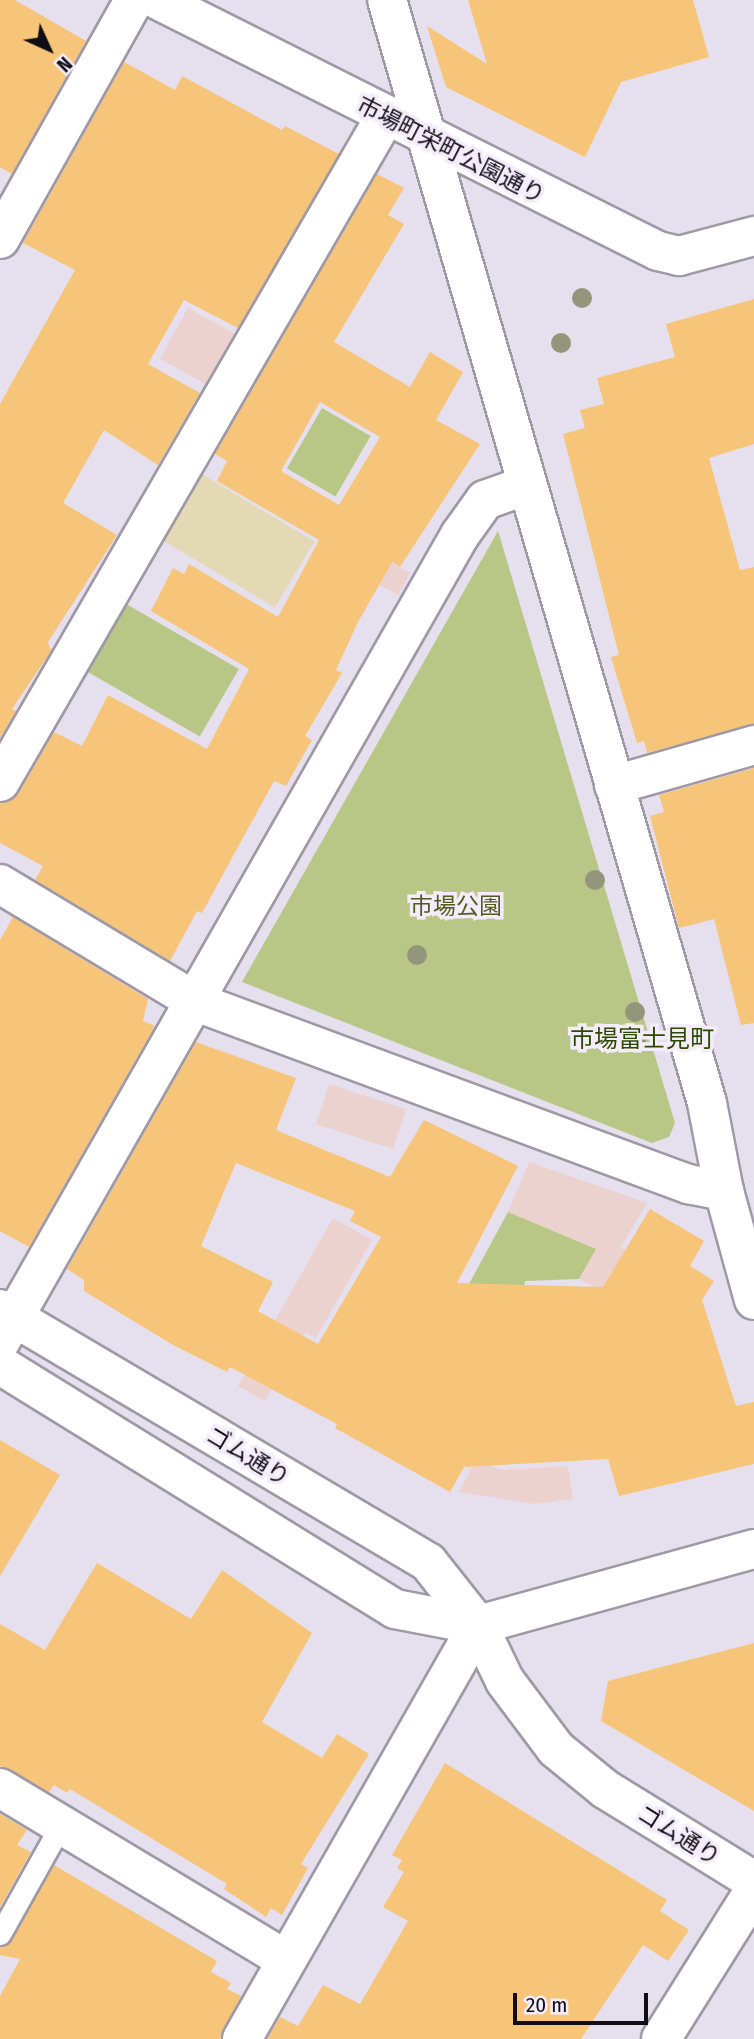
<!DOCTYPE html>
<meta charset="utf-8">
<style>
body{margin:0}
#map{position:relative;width:754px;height:2039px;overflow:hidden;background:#e6dfed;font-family:"Fira Sans Condensed","Noto Sans JP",sans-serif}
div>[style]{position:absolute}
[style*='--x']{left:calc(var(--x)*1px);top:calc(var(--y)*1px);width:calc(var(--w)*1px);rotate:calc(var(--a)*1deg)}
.industrial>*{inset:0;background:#ecd2cf;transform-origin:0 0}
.green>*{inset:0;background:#b8c686;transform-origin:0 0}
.sand>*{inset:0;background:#e3d9b4;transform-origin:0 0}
.building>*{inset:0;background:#f6c579}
.roads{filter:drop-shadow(2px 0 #9f98a5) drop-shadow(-2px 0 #9f98a5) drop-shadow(0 2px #9f98a5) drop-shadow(0 -2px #9f98a5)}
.service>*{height:21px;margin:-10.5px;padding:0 10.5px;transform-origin:10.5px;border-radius:10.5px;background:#fff}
.minor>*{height:38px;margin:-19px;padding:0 19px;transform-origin:19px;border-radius:19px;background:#fff}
.tertiary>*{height:38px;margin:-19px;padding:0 19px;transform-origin:19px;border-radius:19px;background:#fff}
.trees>*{width:20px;height:20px;margin:-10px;border-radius:50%;background:#94967c}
span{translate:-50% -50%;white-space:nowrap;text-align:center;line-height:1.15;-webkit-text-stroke:7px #f4ecfa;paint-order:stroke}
.street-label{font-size:23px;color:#110e13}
.park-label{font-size:23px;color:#505b1f}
.neighbourhood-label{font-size:24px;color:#2c4900}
.north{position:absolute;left:14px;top:14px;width:70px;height:70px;-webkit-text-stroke:5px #f4ecfa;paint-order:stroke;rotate:135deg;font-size:19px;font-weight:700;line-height:28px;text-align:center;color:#110e13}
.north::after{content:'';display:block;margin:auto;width:24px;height:32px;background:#110e13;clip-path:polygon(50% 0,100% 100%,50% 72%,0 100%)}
.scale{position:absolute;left:513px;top:1993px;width:135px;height:32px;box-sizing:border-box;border:4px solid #110e13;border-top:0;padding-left:9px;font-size:21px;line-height:24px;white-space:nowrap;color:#110e13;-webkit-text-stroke:5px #f4ecfa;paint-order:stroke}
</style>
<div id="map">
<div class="industrial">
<div style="left:188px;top:308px;width:60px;height:58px;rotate:29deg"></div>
<div style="left:327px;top:527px;width:95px;height:25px;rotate:29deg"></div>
<div style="left:329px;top:1084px;width:81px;height:42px;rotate:18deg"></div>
<div style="clip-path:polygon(529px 1162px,647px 1203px,621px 1247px,630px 1253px,606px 1292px,579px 1279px,596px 1249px,508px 1212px)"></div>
<div style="clip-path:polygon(333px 1218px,372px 1240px,316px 1338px,305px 1332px,265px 1401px,238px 1386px)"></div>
<div style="clip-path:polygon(476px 1460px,501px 1470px,568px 1466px,573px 1499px,535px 1504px,459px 1492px)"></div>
</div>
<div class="green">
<div style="left:322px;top:408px;width:56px;height:70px;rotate:30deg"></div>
<div style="clip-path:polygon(498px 531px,675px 1123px,669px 1137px,652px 1143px,242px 982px)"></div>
<div style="left:121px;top:601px;width:136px;height:78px;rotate:30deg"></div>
<div style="clip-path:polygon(508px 1212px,596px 1249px,579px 1279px,525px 1281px,522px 1297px,498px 1284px,491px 1297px,469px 1284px)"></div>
</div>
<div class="sand">
<div style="left:197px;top:471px;width:137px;height:77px;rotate:31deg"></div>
</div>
<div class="building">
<div style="clip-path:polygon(0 0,15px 0,86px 41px,12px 174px,0 167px)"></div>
<div style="clip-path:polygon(468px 0,693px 0,709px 57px,621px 82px,585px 157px,446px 87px,427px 26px,487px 64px)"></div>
<div style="clip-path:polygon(124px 62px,175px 90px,182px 76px,282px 130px,285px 126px,339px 154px,238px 328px,184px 300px,148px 364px,200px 393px,158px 465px,104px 430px,63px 503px,117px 535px,48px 642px,51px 651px,12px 709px,16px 711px,0 738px,0 404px,75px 270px,23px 243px)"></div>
<div style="clip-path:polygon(evenodd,377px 174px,404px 188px,388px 215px,404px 224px,334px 342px,410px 387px,430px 352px,463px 372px,436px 420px,480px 444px,400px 567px,392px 562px,358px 622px,336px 670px,342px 673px,305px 736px,312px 740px,286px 786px,274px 781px,202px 913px,197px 911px,170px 961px,35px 880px,43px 866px,0 843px,0 804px,19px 793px,54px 732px,82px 746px,108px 695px,207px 749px,249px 669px,151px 611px,173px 568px,184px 574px,189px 564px,278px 617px,319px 540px,217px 481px,227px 461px,215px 454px,377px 174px,320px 402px,380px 437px,339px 505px,281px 471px,320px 402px)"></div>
<div style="clip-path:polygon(754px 299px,754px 444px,709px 458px,740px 570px,754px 567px,754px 724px,647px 753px,644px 741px,637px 743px,611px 657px,619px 655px,563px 434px,585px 428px,580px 410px,604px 404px,597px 378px,675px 357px,666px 324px)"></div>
<div style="clip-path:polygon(754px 768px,754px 1023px,741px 1025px,714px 919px,679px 928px,650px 816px,664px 812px,659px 795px)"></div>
<div style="clip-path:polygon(13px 917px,148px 999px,143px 1021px,155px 1026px,29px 1247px,0 1231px,0 940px)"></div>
<div style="clip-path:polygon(evenodd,196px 1042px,296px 1078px,276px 1130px,390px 1177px,424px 1120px,518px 1166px,457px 1283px,603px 1287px,650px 1209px,704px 1241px,690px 1266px,714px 1281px,702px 1300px,736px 1406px,754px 1402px,754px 1464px,619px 1496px,608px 1459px,464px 1467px,450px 1492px,335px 1428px,337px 1424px,230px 1367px,227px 1372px,173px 1345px,84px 1291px,84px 1280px,67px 1269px,196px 1042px,236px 1163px,355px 1211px,350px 1221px,381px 1237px,318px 1344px,258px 1311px,273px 1282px,201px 1246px,236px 1163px)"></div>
<div style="clip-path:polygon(0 1440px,60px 1475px,0 1576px)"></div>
<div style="clip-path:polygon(97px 1563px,191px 1619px,222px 1570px,312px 1633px,262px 1722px,322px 1758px,337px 1734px,369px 1754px,301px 1864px,308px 1868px,282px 1915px,271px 1908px,266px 1917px,224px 1889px,227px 1884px,70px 1789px,67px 1793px,54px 1785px,49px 1792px,0 1766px,0 1624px,45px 1650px)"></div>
<div style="clip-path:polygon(754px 1643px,754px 1811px,601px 1721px,608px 1681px)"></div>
<div style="clip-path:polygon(445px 1763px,667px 1900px,660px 1911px,689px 1930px,668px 1961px,643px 1945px,581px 2039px,267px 2039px,280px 2017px,298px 2026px,323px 1985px,360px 2004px,408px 1921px,383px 1907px,404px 1872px,397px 1868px,402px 1860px,392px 1855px)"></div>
<div style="clip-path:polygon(0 1814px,27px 1830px,17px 1845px,31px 1852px,0 1907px)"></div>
<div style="clip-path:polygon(54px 1865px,217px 1961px,211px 1972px,231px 1983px,227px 1989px,241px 1996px,220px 2039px,0 2039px,0 1996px,20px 1959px,0 1955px,0 1947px,11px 1940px)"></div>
</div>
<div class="roads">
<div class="service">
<div style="--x:0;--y:1934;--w:125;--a:-60.8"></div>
</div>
<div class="minor">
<div style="--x:387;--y:0;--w:1148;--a:73.82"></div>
<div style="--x:707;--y:1103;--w:90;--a:79.1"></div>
<div style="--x:724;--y:1191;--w:113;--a:74.6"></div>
<div style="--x:0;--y:239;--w:274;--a:-60.7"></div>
<div style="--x:0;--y:782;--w:768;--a:-59.93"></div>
<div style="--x:614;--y:785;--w:146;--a:-15.9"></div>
<div style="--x:0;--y:884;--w:229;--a:31"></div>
<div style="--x:196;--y:1002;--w:525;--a:20.3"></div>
<div style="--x:688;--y:1184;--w:37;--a:11"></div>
<div style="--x:0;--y:1342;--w:929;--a:-60.32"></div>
<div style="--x:460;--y:535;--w:43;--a:-54.5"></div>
<div style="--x:485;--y:500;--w:45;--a:-19.7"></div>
<div style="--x:0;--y:1788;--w:334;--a:31"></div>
<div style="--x:242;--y:2039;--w:477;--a:-60.3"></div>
<div style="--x:661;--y:2039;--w:175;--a:-57.9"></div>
</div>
<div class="tertiary">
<div style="--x:158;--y:0;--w:559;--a:26.66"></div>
<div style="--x:658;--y:251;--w:22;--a:13"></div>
<div style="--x:679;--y:256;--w:78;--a:-14.9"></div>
<div style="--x:0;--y:1309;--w:497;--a:30.6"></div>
<div style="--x:428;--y:1562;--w:80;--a:51.6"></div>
<div style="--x:478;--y:1625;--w:62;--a:64.3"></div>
<div style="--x:505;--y:1681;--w:85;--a:53.1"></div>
<div style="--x:556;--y:1749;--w:63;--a:39.2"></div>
<div style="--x:605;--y:1789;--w:175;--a:31.7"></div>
<div style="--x:0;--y:1365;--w:464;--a:31.7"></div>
<div style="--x:395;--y:1609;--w:85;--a:10.9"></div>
<div style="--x:478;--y:1625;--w:286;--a:-15.4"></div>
</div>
</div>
<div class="trees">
<div style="left:582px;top:298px"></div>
<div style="left:561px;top:343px"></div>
<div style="left:595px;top:880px"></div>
<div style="left:417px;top:955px"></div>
<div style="left:635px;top:1012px"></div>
<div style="left:636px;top:1040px"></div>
</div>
<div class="street-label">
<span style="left:451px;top:150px;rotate:27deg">市場町栄町公園通り</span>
<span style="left:248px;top:1456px;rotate:31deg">ゴム通り</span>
<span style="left:679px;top:1835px;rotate:32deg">ゴム通り</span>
</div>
<div class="park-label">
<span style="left:456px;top:906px">市場公園</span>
</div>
<div class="neighbourhood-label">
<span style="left:642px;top:1040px">市場富士見町</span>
</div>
<div class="north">N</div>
<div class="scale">20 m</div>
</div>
